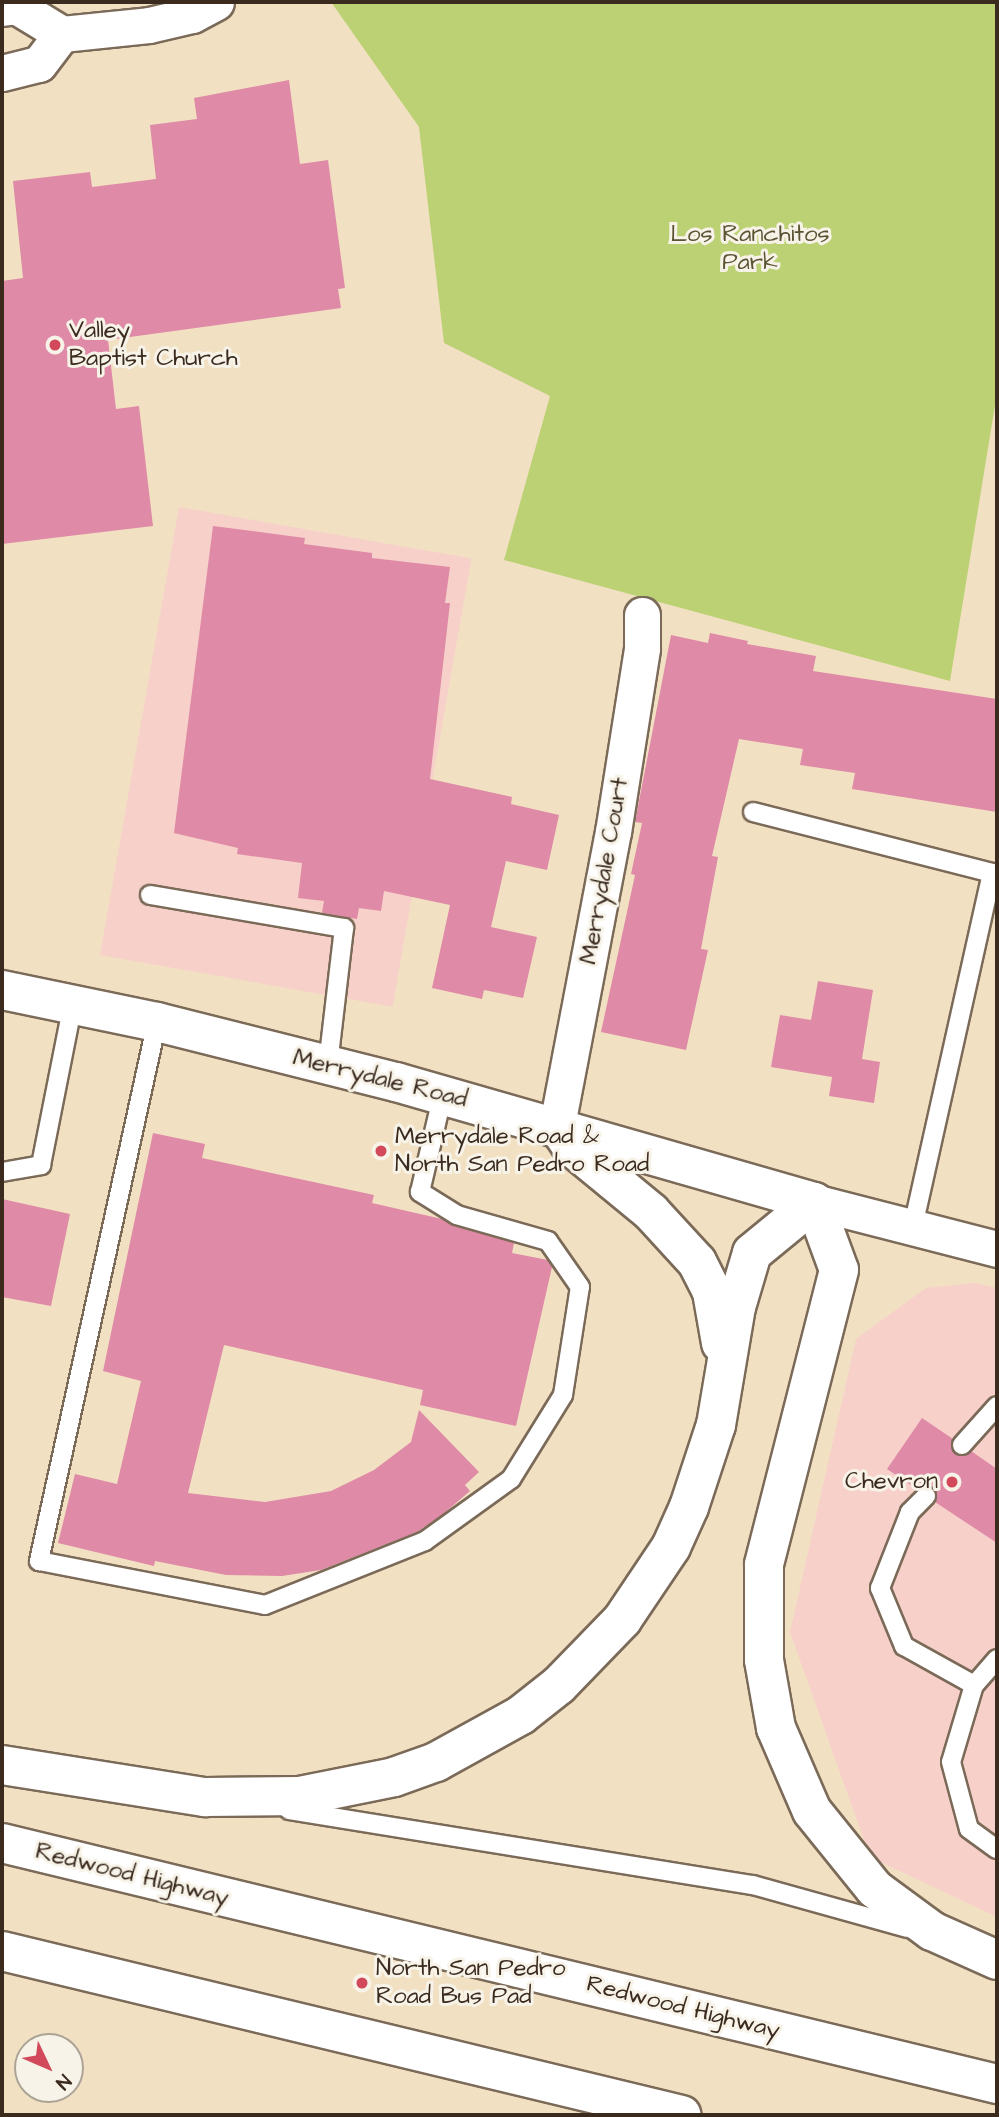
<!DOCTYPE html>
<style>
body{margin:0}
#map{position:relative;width:999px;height:2117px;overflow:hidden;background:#f2e0c3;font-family:"Architects Daughter",sans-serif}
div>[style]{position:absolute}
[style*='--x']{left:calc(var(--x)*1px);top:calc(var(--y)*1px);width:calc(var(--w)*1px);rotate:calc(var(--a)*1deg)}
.built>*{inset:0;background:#f7d0ca;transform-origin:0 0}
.green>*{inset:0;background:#bcd174}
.building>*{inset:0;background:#df8aa6}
.roads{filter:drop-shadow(2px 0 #7b6a58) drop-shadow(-2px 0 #7b6a58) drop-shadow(0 2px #7b6a58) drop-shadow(0 -2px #7b6a58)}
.service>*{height:18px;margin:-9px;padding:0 9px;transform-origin:9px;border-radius:9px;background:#fff}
.minor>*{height:35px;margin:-17.5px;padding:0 17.5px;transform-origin:17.5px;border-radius:17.5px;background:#fff}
.secondary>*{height:38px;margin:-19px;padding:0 19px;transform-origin:19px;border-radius:19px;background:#fff}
.motorway>*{height:38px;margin:-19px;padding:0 19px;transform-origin:19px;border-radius:19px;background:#fff}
.dots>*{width:19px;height:19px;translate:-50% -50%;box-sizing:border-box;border:4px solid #f7f3e8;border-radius:50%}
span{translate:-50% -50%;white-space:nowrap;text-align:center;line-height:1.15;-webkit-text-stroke:6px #f7f3e8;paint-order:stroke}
.park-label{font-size:24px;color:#5b5434}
.poi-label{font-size:24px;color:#3b2a1e}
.left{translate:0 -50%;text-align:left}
.right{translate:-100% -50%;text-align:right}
.street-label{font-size:24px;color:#3b2a1e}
.frame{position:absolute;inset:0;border:4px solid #3b2a1e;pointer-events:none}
.north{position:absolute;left:14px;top:2033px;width:70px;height:70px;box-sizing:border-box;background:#f7f3e8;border:2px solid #aca397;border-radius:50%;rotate:134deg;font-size:19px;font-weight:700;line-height:28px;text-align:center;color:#3b2a1e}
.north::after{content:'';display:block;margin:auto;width:24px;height:32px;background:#d1495b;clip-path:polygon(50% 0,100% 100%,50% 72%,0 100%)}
</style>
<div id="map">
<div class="built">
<div style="left:179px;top:507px;width:297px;height:455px;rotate:10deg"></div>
<div style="clip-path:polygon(975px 1283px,997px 1288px,997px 1917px,870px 1857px,790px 1632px,856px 1339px,926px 1288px)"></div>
</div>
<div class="green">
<div style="clip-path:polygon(331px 2px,997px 2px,997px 393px,950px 681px,504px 560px,550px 396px,444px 343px,419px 127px)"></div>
</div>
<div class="building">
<div style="clip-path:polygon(289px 80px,300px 164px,328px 160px,345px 288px,338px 289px,341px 308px,108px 340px,116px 409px,139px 406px,153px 526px,2px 544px,2px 281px,23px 278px,13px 181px,90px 172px,92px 187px,156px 179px,150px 125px,197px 119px,194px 98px)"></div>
<div style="clip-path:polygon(213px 526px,305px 538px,304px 544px,372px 553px,372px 558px,450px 567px,445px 603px,450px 603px,430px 779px,512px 797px,511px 804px,559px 815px,547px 870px,506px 861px,491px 927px,537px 937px,523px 998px,484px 990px,482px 999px,432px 988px,450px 905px,384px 891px,381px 911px,359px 908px,357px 919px,322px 913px,324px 901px,298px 898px,302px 863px,237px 854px,238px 848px,174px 833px)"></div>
<div style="clip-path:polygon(710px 633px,748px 641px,747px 644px,816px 656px,813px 671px,997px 699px,997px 812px,852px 789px,855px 773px,800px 765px,803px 749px,739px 739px,712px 856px,718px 857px,701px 949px,708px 950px,686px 1050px,601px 1032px,635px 875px,631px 874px,642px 823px,635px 822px,671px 635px,708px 643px)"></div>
<div style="clip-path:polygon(818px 981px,873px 990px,862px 1059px,880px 1062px,874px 1103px,829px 1096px,832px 1077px,771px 1067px,780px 1015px,811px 1020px)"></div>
<div style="clip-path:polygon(153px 1133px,205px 1144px,202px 1158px,374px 1195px,372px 1203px,442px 1219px,514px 1243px,512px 1253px,548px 1260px,552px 1267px,516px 1426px,420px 1405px,423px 1390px,224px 1345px,188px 1493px,265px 1502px,331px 1491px,374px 1470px,411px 1442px,419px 1410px,479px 1472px,465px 1485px,470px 1491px,442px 1515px,417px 1532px,321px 1570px,282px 1576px,226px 1575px,155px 1561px,154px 1566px,58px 1543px,75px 1474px,117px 1484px,141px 1381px,103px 1371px)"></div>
<div style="clip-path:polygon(2px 1199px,70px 1214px,51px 1306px,2px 1297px)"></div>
<div style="clip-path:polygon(922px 1418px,953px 1439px,955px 1454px,971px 1451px,997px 1469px,997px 1543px,935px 1502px,934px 1488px,924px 1485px,917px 1489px,887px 1469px)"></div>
</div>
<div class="roads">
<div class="service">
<div style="--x:753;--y:812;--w:247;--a:14.3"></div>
<div style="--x:992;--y:873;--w:366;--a:102.6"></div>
<div style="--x:150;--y:895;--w:197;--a:9.7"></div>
<div style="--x:344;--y:928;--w:138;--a:96.7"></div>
<div style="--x:157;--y:1022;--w:552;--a:102.35"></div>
<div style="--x:39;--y:1561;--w:230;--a:11"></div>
<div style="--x:265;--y:1605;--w:172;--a:-21.8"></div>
<div style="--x:425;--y:1541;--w:106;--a:-35.8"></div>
<div style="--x:511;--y:1479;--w:99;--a:-58.2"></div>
<div style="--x:563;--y:1395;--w:109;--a:-81.1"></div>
<div style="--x:580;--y:1287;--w:56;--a:-124.8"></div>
<div style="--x:548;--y:1241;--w:95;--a:-164.1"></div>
<div style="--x:457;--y:1215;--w:44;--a:-148.1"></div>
<div style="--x:420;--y:1192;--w:101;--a:-76.8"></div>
<div style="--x:2;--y:1172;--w:40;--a:-10"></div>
<div style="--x:41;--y:1165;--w:164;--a:-78.8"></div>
<div style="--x:962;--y:1445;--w:52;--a:-48.1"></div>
<div style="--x:926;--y:1496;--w:23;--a:135"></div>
<div style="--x:910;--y:1512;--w:82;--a:111.5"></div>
<div style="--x:880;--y:1588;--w:63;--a:67.5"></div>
<div style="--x:904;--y:1646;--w:80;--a:29.1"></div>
<div style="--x:997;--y:1659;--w:35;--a:131"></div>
<div style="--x:974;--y:1685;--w:80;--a:106.6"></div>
<div style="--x:951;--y:1762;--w:69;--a:75"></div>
<div style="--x:969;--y:1829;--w:34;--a:36"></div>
<div style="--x:289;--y:1810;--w:470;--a:9.2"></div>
<div style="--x:753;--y:1885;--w:160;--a:15.6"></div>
</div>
<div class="minor">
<div style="--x:2;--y:8;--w:14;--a:-8"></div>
<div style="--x:16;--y:6;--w:54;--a:31.3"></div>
<div style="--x:62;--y:34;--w:87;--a:-5.9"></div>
<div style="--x:149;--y:25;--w:44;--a:-13.1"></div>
<div style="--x:192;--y:15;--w:27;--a:-28"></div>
<div style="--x:2;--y:73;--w:38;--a:-14"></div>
<div style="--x:39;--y:64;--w:38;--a:-53"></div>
<div style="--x:557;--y:1125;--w:298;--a:-79.2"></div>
<div style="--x:613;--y:832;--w:186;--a:-81"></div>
<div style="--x:642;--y:648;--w:33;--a:-90"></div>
<div style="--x:814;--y:1202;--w:189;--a:14.4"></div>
</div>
<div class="secondary">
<div style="--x:2;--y:990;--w:158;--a:11.7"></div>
<div style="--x:157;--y:1022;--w:246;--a:14.1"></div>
<div style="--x:396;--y:1082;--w:435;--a:16"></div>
</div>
<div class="motorway">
<div style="--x:557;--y:1125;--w:25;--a:56"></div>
<div style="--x:571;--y:1146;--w:104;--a:39.5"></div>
<div style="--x:651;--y:1212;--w:68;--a:47.4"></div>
<div style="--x:697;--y:1262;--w:34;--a:63"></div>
<div style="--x:712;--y:1292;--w:52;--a:80"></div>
<div style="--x:2;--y:1765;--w:206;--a:9"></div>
<div style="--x:205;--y:1797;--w:95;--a:-0.6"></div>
<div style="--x:300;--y:1796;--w:96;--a:-11.4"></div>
<div style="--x:394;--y:1777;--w:45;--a:-19.7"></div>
<div style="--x:436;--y:1762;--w:97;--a:-28.9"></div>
<div style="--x:521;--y:1715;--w:48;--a:-38.3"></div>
<div style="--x:559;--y:1685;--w:91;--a:-45.9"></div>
<div style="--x:622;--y:1620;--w:88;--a:-56.1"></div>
<div style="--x:671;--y:1547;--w:44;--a:-65.8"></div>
<div style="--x:689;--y:1507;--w:86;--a:-71.8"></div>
<div style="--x:716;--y:1425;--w:120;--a:-80.4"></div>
<div style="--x:736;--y:1307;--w:56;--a:-73.5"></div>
<div style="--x:752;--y:1253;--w:80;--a:-39.4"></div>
<div style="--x:814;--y:1202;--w:72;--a:69.8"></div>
<div style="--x:839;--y:1270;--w:304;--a:104.3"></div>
<div style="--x:764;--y:1565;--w:95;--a:90"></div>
<div style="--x:764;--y:1660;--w:69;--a:80"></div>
<div style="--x:776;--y:1728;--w:90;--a:66.6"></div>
<div style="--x:812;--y:1811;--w:100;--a:51.1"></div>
<div style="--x:875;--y:1889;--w:71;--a:36.4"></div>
<div style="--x:932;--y:1931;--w:71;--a:24"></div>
<div style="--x:2;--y:1843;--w:1024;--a:13.62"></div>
<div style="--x:2;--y:1951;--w:699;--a:13.56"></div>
</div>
</div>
<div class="dots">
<div style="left:55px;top:345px;background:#d1495b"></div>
<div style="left:381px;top:1151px;background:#d1495b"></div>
<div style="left:952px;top:1482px;background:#d1495b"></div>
<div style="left:362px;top:1983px;background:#d1495b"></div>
</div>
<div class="park-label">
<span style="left:750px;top:249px">Los Ranchitos<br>Park</span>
</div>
<div class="poi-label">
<span class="left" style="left:69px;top:345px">Valley<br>Baptist Church</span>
<span class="left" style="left:395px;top:1151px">Merrydale Road &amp;<br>North San Pedro Road</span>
<span class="right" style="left:938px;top:1482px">Chevron</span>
<span class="left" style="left:376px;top:1983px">North San Pedro<br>Road Bus Pad</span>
</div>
<div class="street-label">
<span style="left:605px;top:871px;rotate:-80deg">Merrydale Court</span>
<span style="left:380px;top:1079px;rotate:14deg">Merrydale Road</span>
<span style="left:132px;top:1875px;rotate:14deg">Redwood Highway</span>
<span style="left:683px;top:2008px;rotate:14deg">Redwood Highway</span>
</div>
<div class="frame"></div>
<div class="north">N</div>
</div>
